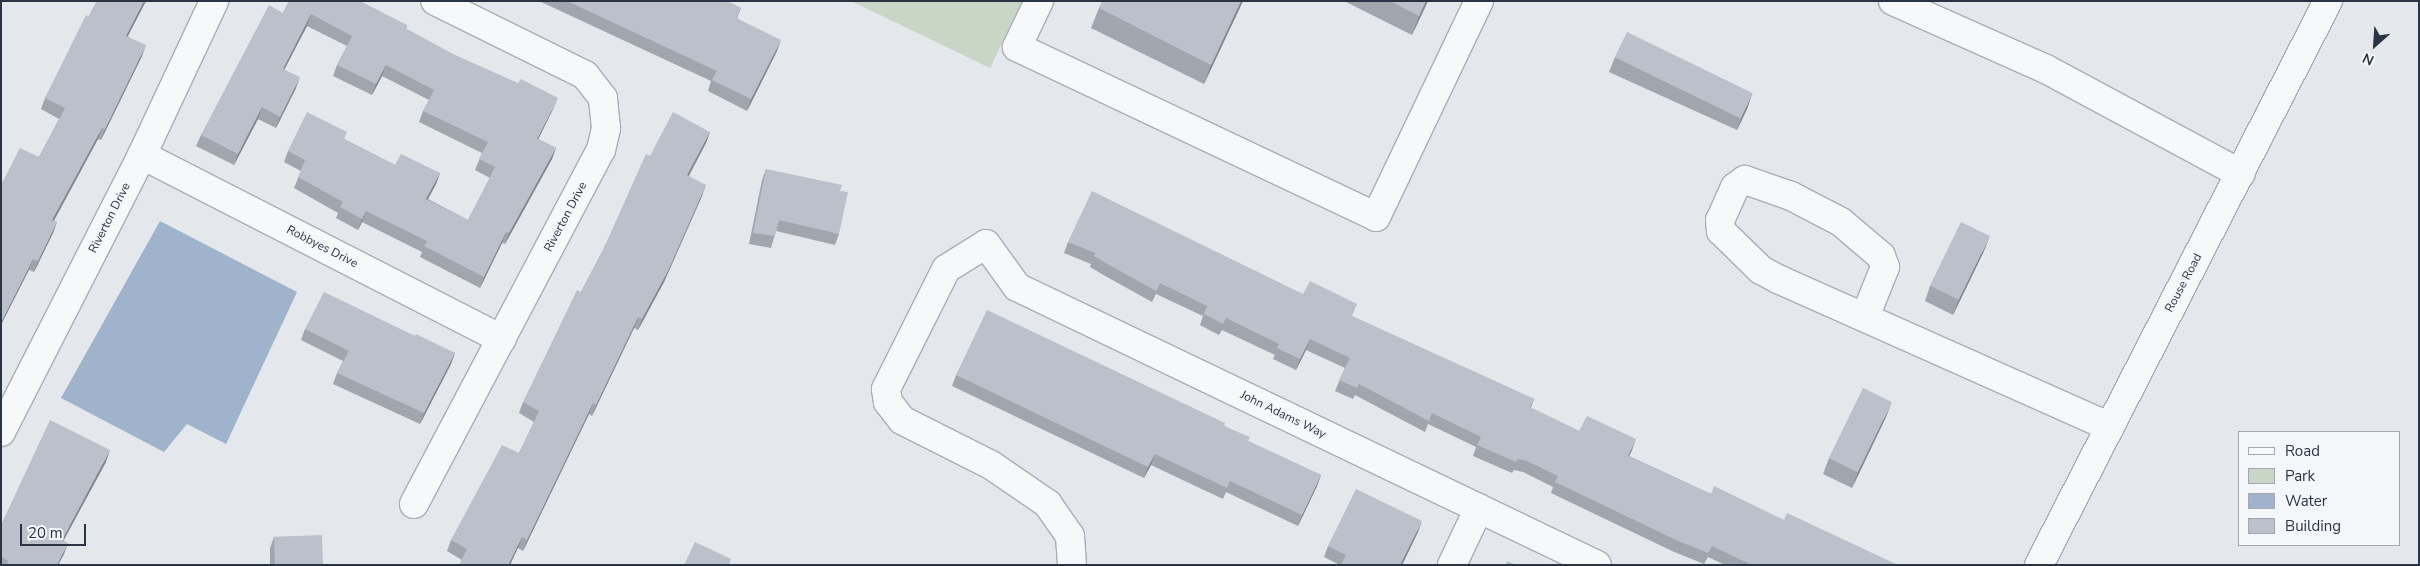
<!DOCTYPE html>
<style>
body{margin:0}
#map{position:relative;width:2420px;height:566px;overflow:hidden;background:#e4e7ec;font-family:"Nunito Sans",sans-serif}
div>[style]{position:absolute}
[style*='--x']{left:calc(var(--x)*1px);top:calc(var(--y)*1px);width:calc(var(--w)*1px);rotate:calc(var(--a)*1deg)}
.green>*{inset:0;background:#c9d6c5}
.water>*{inset:0;background:#9fb4cc}
.roads{filter:drop-shadow(1px 0 #a9aeb7) drop-shadow(-1px 0 #a9aeb7) drop-shadow(0 1px #a9aeb7) drop-shadow(0 -1px #a9aeb7)}
.minor>*{height:28px;margin:-14px;padding:0 14px;transform-origin:14px;border-radius:14px;background:#f7f8fa}
.wall>*{inset:0;background:#a1a5ae}
.shaded-wall>*{inset:0;background:#83868d}
.building>*{inset:0;background:#bbc0ca;transform-origin:0 0}
span{translate:-50% -50%;white-space:nowrap;text-align:center;line-height:1.15;-webkit-text-stroke:4px #f4f6f9;paint-order:stroke}
.street-label{font-size:12px;color:#2b3445}
.frame{position:absolute;inset:0;border:2px solid #2b3445;pointer-events:none}
.legend{position:absolute;left:2238px;top:431px;width:162px;height:115px;box-sizing:border-box;background:#f4f6f9;border:1px solid #a4a8b1;margin:0;padding:6px 9px;list-style:none;font-size:15px;color:#2b3445}
.legend li{display:flex;align-items:center;gap:10px;height:25px}
.legend b{width:25px;border:1px solid #a4a8b1}
.north{position:absolute;left:2350px;top:20px;width:50px;height:50px;-webkit-text-stroke:4px #f4f6f9;paint-order:stroke;rotate:206deg;font-size:14px;font-weight:700;line-height:20px;text-align:center;color:#2b3445}
.north::after{content:'';display:block;margin:auto;width:18px;height:22px;background:#2b3445;clip-path:polygon(50% 0,100% 100%,50% 72%,0 100%)}
.scale{position:absolute;left:20px;top:524px;width:66px;height:22px;box-sizing:border-box;border:2px solid #2b3445;border-top:0;padding-left:6px;font-size:15px;line-height:18px;white-space:nowrap;color:#2b3445;-webkit-text-stroke:4px #f4f6f9;paint-order:stroke}
</style>
<div id="map">
<div class="green">
<div style="clip-path:polygon(851px 1px,1022px 1px,990px 68px)"></div>
</div>
<div class="water">
<div style="clip-path:polygon(160px 221px,297px 292px,226px 444px,187px 424px,164px 452px,61px 398px)"></div>
</div>
<div class="roads">
<div class="minor">
<div style="--x:1039;--y:1;--w:51;--a:115.6"></div>
<div style="--x:1017;--y:47;--w:397;--a:25.3"></div>
<div style="--x:1376;--y:217;--w:239;--a:-64.5"></div>
<div style="--x:1893;--y:1;--w:167;--a:24"></div>
<div style="--x:2046;--y:69;--w:221;--a:28.3"></div>
<div style="--x:142;--y:155;--w:404;--a:27.1"></div>
<div style="--x:1865;--y:317;--w:54;--a:-68.2"></div>
<div style="--x:1885;--y:267;--w:12;--a:-110"></div>
<div style="--x:1881;--y:256;--w:52;--a:-139.6"></div>
<div style="--x:1841;--y:222;--w:56;--a:-152.5"></div>
<div style="--x:1791;--y:196;--w:49;--a:-160.8"></div>
<div style="--x:1745;--y:180;--w:12;--a:145"></div>
<div style="--x:1735;--y:187;--w:36;--a:114"></div>
<div style="--x:1720;--y:220;--w:11;--a:85"></div>
<div style="--x:1721;--y:231;--w:56;--a:44.3"></div>
<div style="--x:1761;--y:270;--w:21;--a:28"></div>
<div style="--x:1780;--y:280;--w:361;--a:24"></div>
<div style="--x:1;--y:432;--w:311;--a:-63"></div>
<div style="--x:142;--y:155;--w:170;--a:-64.9"></div>
<div style="--x:414;--y:504;--w:400;--a:-62.2"></div>
<div style="--x:601;--y:150;--w:23;--a:-77"></div>
<div style="--x:606;--y:128;--w:30;--a:-96"></div>
<div style="--x:603;--y:98;--w:29;--a:-128"></div>
<div style="--x:585;--y:75;--w:167;--a:-153.7"></div>
<div style="--x:1072;--y:565;--w:29;--a:-94"></div>
<div style="--x:1070;--y:536;--w:39;--a:-125"></div>
<div style="--x:1048;--y:504;--w:69;--a:-145.6"></div>
<div style="--x:991;--y:465;--w:100;--a:-153.2"></div>
<div style="--x:902;--y:420;--w:23;--a:-128"></div>
<div style="--x:888;--y:402;--w:13;--a:-99"></div>
<div style="--x:886;--y:389;--w:134;--a:-63.4"></div>
<div style="--x:946;--y:269;--w:47;--a:-32"></div>
<div style="--x:986;--y:244;--w:53;--a:54.2"></div>
<div style="--x:1017;--y:287;--w:643;--a:25.61"></div>
<div style="--x:1452;--y:565;--w:63;--a:-64.7"></div>
<div style="--x:2039;--y:565;--w:634;--a:-62.87"></div>
</div>
</div>
<div class="wall">
<div style="clip-path:polygon(97px 1px,146px 1px,128px 36px,142px 56px,101px 140px,98px 139px,54px 221px,57px 222px,53px 233px,34px 272px,29px 270px,39px 157px,59px 119px,41px 109px,45px 98px)"></div>
<div style="clip-path:polygon(289px 1px,407px 25px,406px 29px,553px 109px,538px 139px,556px 148px,552px 159px,505px 244px,502px 243px,480px 288px,420px 257px,422px 252px,362px 222px,358px 230px,336px 218px,338px 213px,294px 188px,301px 171px,284px 162px,288px 151px,344px 139px,395px 165px,440px 173px,436px 184px,428px 199px,468px 220px,490px 178px,475px 170px,482px 153px,419px 122px,423px 111px,429px 100px,382px 76px,372px 95px,333px 76px,337px 65px,347px 46px,307px 26px,284px 69px,296px 88px,276px 128px,258px 119px,234px 165px,196px 146px,201px 135px,283px 13px)"></div>
<div style="clip-path:polygon(539px 1px,726px 1px,741px 8px,737px 18px,777px 51px,747px 111px,708px 91px,711px 81px)"></div>
<div style="clip-path:polygon(1243px 1px,1204px 84px,1091px 28px,1099px 8px)"></div>
<div style="clip-path:polygon(1344px 1px,1428px 1px,1412px 35px)"></div>
<div style="clip-path:polygon(1615px 57px,1752px 94px,1747px 109px,1737px 130px,1609px 72px)"></div>
<div style="clip-path:polygon(710px 132px,706px 143px,689px 176px,702px 196px,664px 282px,638px 330px,634px 328px,592px 416px,589px 414px,523px 551px,518px 548px,462px 560px,447px 551px,451px 540px,519px 453px,534px 422px,519px 413px,523px 402px,603px 250px,650px 156px)"></div>
<div style="clip-path:polygon(766px 169px,839px 234px,835px 245px,776px 231px,771px 248px,749px 244px,762px 180px)"></div>
<div style="clip-path:polygon(1068px 242px,1303px 294px,1534px 399px,1531px 408px,1579px 431px,1632px 450px,1629px 456px,1711px 494px,1784px 520px,1898px 565px,1725px 565px,1708px 557px,1704px 564px,1672px 551px,1551px 493px,1553px 487px,1523px 472px,1514px 470px,1512px 473px,1473px 456px,1476px 447px,1428px 424px,1425px 432px,1355px 395px,1353px 399px,1335px 391px,1345px 368px,1306px 350px,1296px 370px,1273px 359px,1275px 355px,1222px 330px,1219px 335px,1200px 325px,1203px 316px,1156px 294px,1152px 302px,1107px 277px,1090px 267px,1091px 264px,1064px 253px)"></div>
<div style="clip-path:polygon(1984px 251px,1953px 315px,1925px 301px,1930px 286px)"></div>
<div style="clip-path:polygon(305px 329px,415px 336px,455px 353px,451px 364px,420px 424px,333px 384px,337px 373px,343px 361px,301px 340px)"></div>
<div style="clip-path:polygon(956px 375px,1224px 426px,1248px 441px,1321px 475px,1317px 486px,1298px 526px,1226px 492px,1223px 499px,1151px 465px,1144px 478px,952px 386px)"></div>
<div style="clip-path:polygon(1886px 417px,1852px 488px,1823px 474px,1829px 458px)"></div>
<div style="clip-path:polygon(106px 462px,63px 540px,64px 554px,58px 565px,1px 565px,1px 525px)"></div>
<div style="clip-path:polygon(1418px 532px,1402px 565px,1340px 565px,1324px 557px,1328px 546px)"></div>
<div style="clip-path:polygon(274px 537px,323px 565px,270px 565px,270px 548px)"></div>
</div>
<div class="shaded-wall">
<div style="clip-path:polygon(144px 1px,146px 1px,122px 47px,126px 36px)"></div>
<div style="clip-path:polygon(1241px 1px,1243px 1px,1204px 84px,1211px 65px)"></div>
<div style="clip-path:polygon(1426px 1px,1428px 1px,1412px 35px,1419px 16px)"></div>
<div style="clip-path:polygon(311px 14px,307px 26px,279px 80px,283px 69px)"></div>
<div style="clip-path:polygon(781px 40px,777px 51px,747px 111px,751px 99px)"></div>
<div style="clip-path:polygon(146px 45px,142px 56px,101px 140px,105px 129px)"></div>
<div style="clip-path:polygon(386px 65px,382px 76px,372px 95px,376px 84px)"></div>
<div style="clip-path:polygon(300px 77px,296px 88px,276px 128px,280px 117px)"></div>
<div style="clip-path:polygon(1752px 94px,1747px 109px,1737px 130px,1742px 116px)"></div>
<div style="clip-path:polygon(558px 98px,553px 109px,533px 150px,537px 139px)"></div>
<div style="clip-path:polygon(262px 107px,258px 119px,234px 165px,238px 154px)"></div>
<div style="clip-path:polygon(102px 128px,98px 139px,48px 231px,52px 220px)"></div>
<div style="clip-path:polygon(710px 132px,706px 143px,683px 186px,687px 175px)"></div>
<div style="clip-path:polygon(556px 148px,552px 159px,505px 244px,509px 233px)"></div>
<div style="clip-path:polygon(440px 173px,436px 184px,422px 210px,426px 199px)"></div>
<div style="clip-path:polygon(706px 185px,702px 196px,664px 282px,638px 330px,642px 319px)"></div>
<div style="clip-path:polygon(366px 211px,362px 222px,358px 230px,362px 219px)"></div>
<div style="clip-path:polygon(57px 222px,53px 233px,34px 272px,38px 261px)"></div>
<div style="clip-path:polygon(506px 232px,502px 243px,480px 288px,484px 277px)"></div>
<div style="clip-path:polygon(1990px 236px,1984px 251px,1953px 315px,1959px 299px)"></div>
<div style="clip-path:polygon(33px 259px,29px 270px,1px 325px,1px 322px)"></div>
<div style="clip-path:polygon(638px 317px,634px 328px,592px 416px,596px 405px)"></div>
<div style="clip-path:polygon(1310px 339px,1306px 350px,1296px 370px,1300px 359px)"></div>
<div style="clip-path:polygon(455px 353px,451px 364px,420px 424px,424px 413px)"></div>
<div style="clip-path:polygon(1892px 402px,1886px 417px,1852px 488px,1858px 472px)"></div>
<div style="clip-path:polygon(593px 403px,589px 414px,523px 551px,527px 540px)"></div>
<div style="clip-path:polygon(1636px 439px,1632px 450px,1624px 467px,1628px 456px)"></div>
<div style="clip-path:polygon(110px 450px,106px 462px,58px 551px,62px 540px)"></div>
<div style="clip-path:polygon(1155px 454px,1151px 465px,1144px 478px,1148px 467px)"></div>
<div style="clip-path:polygon(1321px 475px,1317px 486px,1298px 526px,1302px 515px)"></div>
<div style="clip-path:polygon(1422px 521px,1418px 532px,1402px 565px,1400px 565px)"></div>
<div style="clip-path:polygon(522px 537px,518px 548px,510px 565px,508px 565px)"></div>
<div style="clip-path:polygon(68px 543px,64px 554px,58px 565px,57px 565px)"></div>
</div>
<div class="building">
<div style="clip-path:polygon(97px 1px,144px 1px,126px 36px,146px 45px,105px 129px,102px 128px,52px 220px,57px 222px,38px 261px,33px 259px,1px 322px,1px 185px,20px 148px,39px 157px,65px 108px,45px 98px,86px 15px,89px 17px)"></div>
<div style="clip-path:polygon(289px 1px,360px 1px,407px 25px,405px 28px,453px 54px,518px 83px,521px 79px,558px 98px,537px 139px,556px 148px,509px 233px,506px 232px,484px 277px,424px 246px,427px 241px,366px 211px,362px 219px,340px 207px,343px 202px,298px 177px,305px 160px,288px 151px,307px 112px,347px 132px,344px 139px,395px 165px,401px 154px,440px 173px,426px 199px,468px 220px,495px 167px,479px 159px,488px 142px,423px 111px,434px 90px,386px 65px,376px 84px,337px 65px,352px 36px,311px 14px,283px 69px,300px 77px,280px 117px,262px 107px,238px 154px,201px 135px,269px 5px,283px 13px)"></div>
<div style="clip-path:polygon(567px 1px,726px 1px,741px 8px,736px 18px,781px 40px,751px 99px,712px 80px,717px 71px)"></div>
<div style="clip-path:polygon(1102px 1px,1241px 1px,1211px 65px,1099px 8px)"></div>
<div style="clip-path:polygon(1390px 1px,1426px 1px,1419px 16px)"></div>
<div style="left:1627px;top:32px;width:140px;height:28px;rotate:26deg"></div>
<div style="clip-path:polygon(673px 112px,710px 132px,687px 175px,706px 185px,668px 271px,642px 319px,638px 317px,596px 405px,593px 403px,527px 540px,522px 537px,508px 565px,459px 565px,467px 549px,451px 540px,502px 445px,519px 453px,539px 411px,523px 402px,577px 290px,581px 292px,603px 250px,646px 154px,650px 156px)"></div>
<div style="clip-path:polygon(766px 169px,842px 185px,840px 191px,848px 192px,839px 234px,779px 220px,775px 236px,753px 233px)"></div>
<div style="clip-path:polygon(1092px 191px,1303px 294px,1310px 281px,1357px 304px,1352px 316px,1534px 399px,1530px 407px,1579px 431px,1587px 416px,1636px 439px,1628px 456px,1711px 494px,1714px 486px,1784px 520px,1787px 513px,1898px 565px,1752px 565px,1712px 546px,1708px 553px,1676px 540px,1555px 482px,1558px 476px,1527px 461px,1518px 459px,1516px 462px,1477px 445px,1481px 437px,1432px 413px,1429px 421px,1359px 384px,1357px 388px,1339px 380px,1350px 358px,1310px 339px,1300px 359px,1277px 348px,1279px 344px,1226px 318px,1223px 324px,1204px 314px,1207px 306px,1160px 283px,1156px 291px,1111px 266px,1094px 256px,1095px 253px,1068px 242px)"></div>
<div style="left:1961px;top:222px;width:32px;height:71px;rotate:26deg"></div>
<div style="clip-path:polygon(324px 292px,415px 336px,416px 334px,455px 353px,424px 413px,337px 373px,349px 351px,305px 329px)"></div>
<div style="clip-path:polygon(987px 310px,1225px 423px,1224px 426px,1250px 437px,1248px 441px,1321px 475px,1302px 515px,1230px 481px,1227px 488px,1155px 454px,1148px 467px,956px 375px)"></div>
<div style="left:1863px;top:388px;width:32px;height:78px;rotate:26deg"></div>
<div style="clip-path:polygon(50px 420px,110px 450px,62px 540px,68px 543px,57px 565px,7px 565px,8px 561px,1px 557px,1px 525px)"></div>
<div style="clip-path:polygon(1356px 489px,1422px 521px,1400px 565px,1341px 565px,1346px 555px,1328px 546px)"></div>
<div style="left:322px;top:535px;width:30px;height:48px;rotate:88deg"></div>
<div style="clip-path:polygon(695px 542px,731px 559px,729px 565px,684px 565px)"></div>
<div style="clip-path:polygon(1507px 561px,1516px 565px,1506px 565px)"></div>
</div>
<div class="street-label">
<span style="left:566px;top:217px;rotate:-62deg">Riverton Drive</span>
<span style="left:110px;top:218px;rotate:-63deg">Riverton Drive</span>
<span style="left:322px;top:247px;rotate:27deg">Robbyes Drive</span>
<span style="left:2184px;top:283px;rotate:-62deg">Rouse Road</span>
<span style="left:1283px;top:415px;rotate:26deg">John Adams Way</span>
</div>
<div class="frame"></div>
<ul class="legend">
<li><b style="height:6px;background:#f7f8fa"></b>Road</li>
<li><b style="height:14px;background:#c9d6c5"></b>Park</li>
<li><b style="height:14px;background:#9fb4cc"></b>Water</li>
<li><b style="height:14px;background:#bbc0ca"></b>Building</li>
</ul>
<div class="north">N</div>
<div class="scale">20 m</div>
</div>
